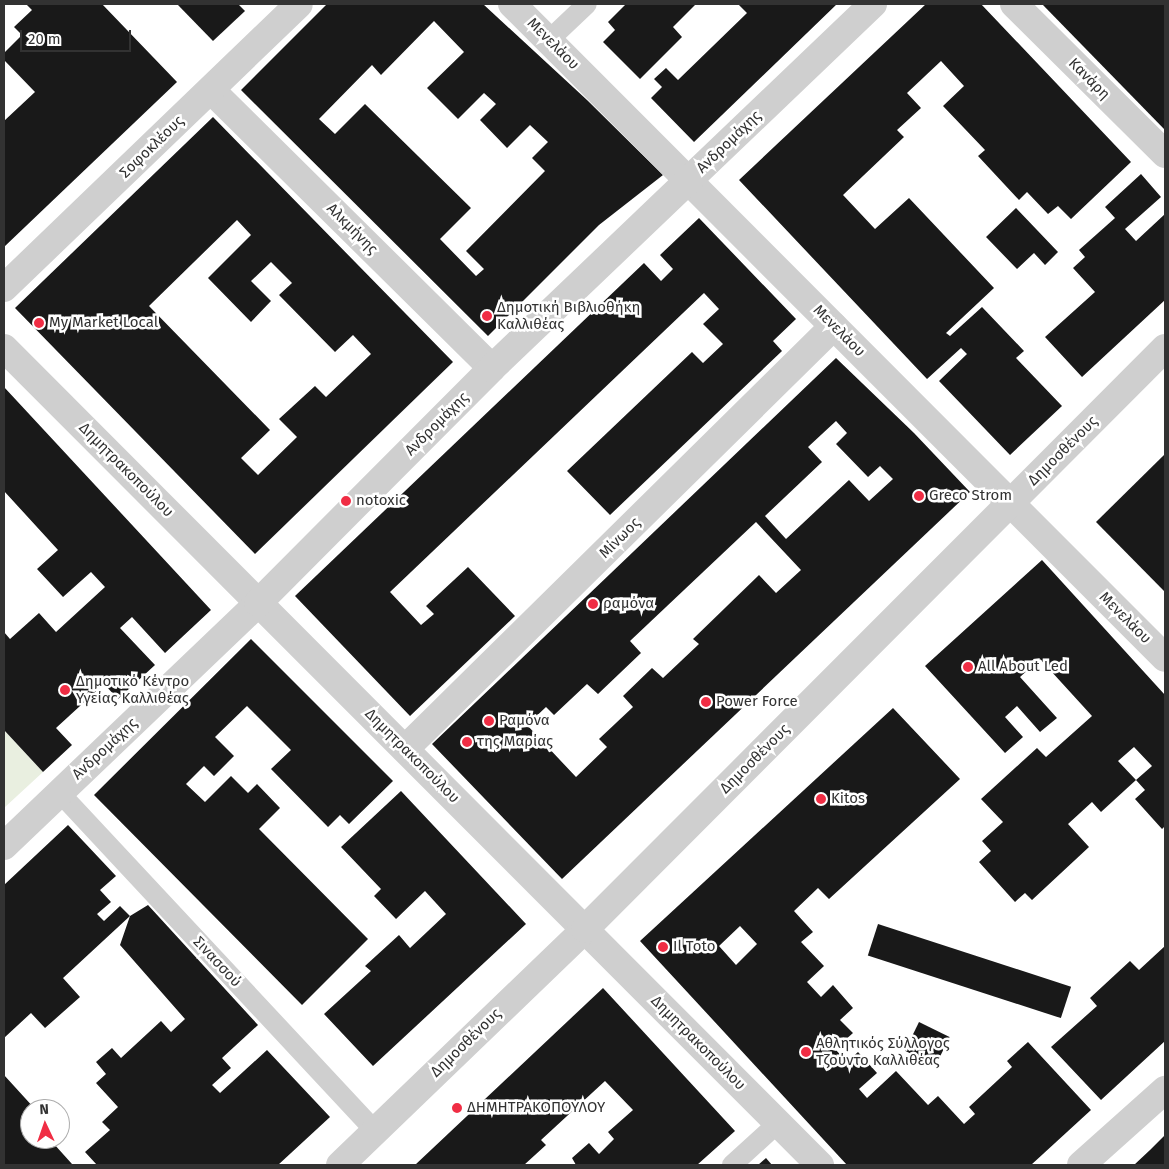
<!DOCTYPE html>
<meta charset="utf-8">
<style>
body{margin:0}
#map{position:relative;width:1169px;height:1169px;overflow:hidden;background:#fff;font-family:"Fira Sans",sans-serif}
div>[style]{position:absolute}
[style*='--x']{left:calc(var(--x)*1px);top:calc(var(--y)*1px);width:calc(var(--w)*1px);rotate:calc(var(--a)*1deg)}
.green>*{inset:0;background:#e9efe0}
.building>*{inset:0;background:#191919;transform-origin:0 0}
.service>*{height:20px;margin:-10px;padding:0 10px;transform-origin:10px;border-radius:10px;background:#cfcfcf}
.minor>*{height:28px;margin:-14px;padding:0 14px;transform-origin:14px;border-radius:14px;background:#cfcfcf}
.tertiary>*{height:28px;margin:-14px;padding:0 14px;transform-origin:14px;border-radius:14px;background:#cfcfcf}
.dots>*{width:14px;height:14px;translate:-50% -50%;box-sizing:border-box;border:2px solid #fff;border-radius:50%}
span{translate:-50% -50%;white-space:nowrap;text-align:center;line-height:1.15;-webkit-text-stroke:5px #fff;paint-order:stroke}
.street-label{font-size:15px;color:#323232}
.poi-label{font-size:15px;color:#323232}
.left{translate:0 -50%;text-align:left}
.frame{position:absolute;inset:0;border:5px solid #323232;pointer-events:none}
.north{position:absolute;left:20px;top:1099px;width:50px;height:50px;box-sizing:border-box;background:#fff;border:1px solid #adadad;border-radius:50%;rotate:357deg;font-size:14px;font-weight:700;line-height:20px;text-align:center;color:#323232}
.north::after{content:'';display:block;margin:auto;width:18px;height:22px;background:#f02d44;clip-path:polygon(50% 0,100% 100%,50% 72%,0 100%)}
.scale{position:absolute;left:20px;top:30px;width:111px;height:22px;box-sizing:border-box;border:2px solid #323232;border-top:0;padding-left:6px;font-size:15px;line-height:18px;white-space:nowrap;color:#323232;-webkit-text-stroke:4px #fff;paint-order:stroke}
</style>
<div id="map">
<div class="green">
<div style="clip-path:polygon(4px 730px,43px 772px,4px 808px)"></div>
</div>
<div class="building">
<div style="clip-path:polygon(26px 4px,102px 4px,177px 82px,4px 247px,4px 121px,35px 92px,4px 60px,4px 53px,22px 35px,14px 27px,32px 10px)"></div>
<div style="clip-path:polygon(177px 4px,238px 4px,245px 11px,213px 41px)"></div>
<div style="clip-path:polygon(evenodd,327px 4px,483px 4px,587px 100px,663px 175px,599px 225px,488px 336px,241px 90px,327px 4px,434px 21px,464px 52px,427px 88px,458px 119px,484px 93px,496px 104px,480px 120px,507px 148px,530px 125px,548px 142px,532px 158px,545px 171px,466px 251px,484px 269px,476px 276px,440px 239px,471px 208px,365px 104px,335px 134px,319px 119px,372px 65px,381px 75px,434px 21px)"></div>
<div style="clip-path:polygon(626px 4px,696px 4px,673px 27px,682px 37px,640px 79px,603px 42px,615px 30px,608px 22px)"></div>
<div style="clip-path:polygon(738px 4px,837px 4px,694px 142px,651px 98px,662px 87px,654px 79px,666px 68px,678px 80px,747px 13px)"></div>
<div style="clip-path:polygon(926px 4px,981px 4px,1131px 162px,1071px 219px,1058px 206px,1048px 214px,1027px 192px,1019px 200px,978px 156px,985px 150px,943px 106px,964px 86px,941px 61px,907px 93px,921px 108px,897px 130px,904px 137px,843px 195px,875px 229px,909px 198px,994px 288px,946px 333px,950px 336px,982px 307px,1024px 351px,1016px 358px,1062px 406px,1010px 455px,939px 381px,967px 354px,961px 348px,927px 379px,739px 180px)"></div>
<div style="clip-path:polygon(1042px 4px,1165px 4px,1165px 130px)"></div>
<div style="clip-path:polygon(evenodd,213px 117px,453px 362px,255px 554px,15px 308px,213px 117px,237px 220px,251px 235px,208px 278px,251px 322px,271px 301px,251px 281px,271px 262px,292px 283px,279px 295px,335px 352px,353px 335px,371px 354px,326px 397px,315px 386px,279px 419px,297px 437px,258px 475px,241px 458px,270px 430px,149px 306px,237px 220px)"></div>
<div style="clip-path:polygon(1141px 174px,1161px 197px,1125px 229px,1136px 241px,1165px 214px,1165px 300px,1082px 377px,1045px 337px,1095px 292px,1073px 268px,1085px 257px,1079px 250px,1115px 218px,1105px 207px)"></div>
<div style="clip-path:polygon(1016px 208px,1058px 252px,1045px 265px,1034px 253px,1017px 269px,986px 237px)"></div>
<div style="clip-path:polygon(699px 218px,796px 319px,773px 341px,782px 351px,610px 515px,567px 471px,692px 352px,703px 363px,723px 344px,703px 324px,719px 309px,704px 293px,390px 592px,421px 625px,434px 614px,426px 606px,468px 567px,515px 616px,410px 716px,295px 596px,644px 263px,661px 281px,673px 269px,660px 255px)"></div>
<div style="clip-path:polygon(evenodd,836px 358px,914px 433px,970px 492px,562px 879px,432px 744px,836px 358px,836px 421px,847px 433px,836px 444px,868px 477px,880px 466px,893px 479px,869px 501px,849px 480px,786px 539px,765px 516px,822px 462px,808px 447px,836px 421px,836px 358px,756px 522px,801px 570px,776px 593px,759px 575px,693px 639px,699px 644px,663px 678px,652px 668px,623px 696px,633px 707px,599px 739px,607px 747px,576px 777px,527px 725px,546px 707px,554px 715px,587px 684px,598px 694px,641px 653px,630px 641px,756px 522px)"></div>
<div style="clip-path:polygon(4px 387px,211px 610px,165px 653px,132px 617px,120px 628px,155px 665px,118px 699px,104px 684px,56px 728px,72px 745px,43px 772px,4px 730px,4px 632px,10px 639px,39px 613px,56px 632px,105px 587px,91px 572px,63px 597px,37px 569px,58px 550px,4px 491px)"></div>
<div style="clip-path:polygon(1165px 454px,1165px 592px,1096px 522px)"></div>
<div style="clip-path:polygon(1042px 560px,1165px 695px,1165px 826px,1162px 829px,1135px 799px,1145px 790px,1136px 780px,1152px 766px,1134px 747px,1118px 761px,1136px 780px,1101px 812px,1092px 802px,1068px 824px,1089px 847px,1032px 900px,1025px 893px,1015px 902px,979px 862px,991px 851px,982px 841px,1003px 822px,981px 799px,1037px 748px,1046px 757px,1092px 716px,1040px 659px,1020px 677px,1057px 718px,1040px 732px,1017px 706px,1005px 717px,1023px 737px,1005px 753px,925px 666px)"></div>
<div style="clip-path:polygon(251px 639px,393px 781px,349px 824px,340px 815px,328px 827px,271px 769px,291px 750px,247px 706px,215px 737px,234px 756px,214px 776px,204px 766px,186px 784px,205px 802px,231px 776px,248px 793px,257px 784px,280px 808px,259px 829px,368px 939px,302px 1005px,94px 795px)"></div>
<div style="clip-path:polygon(evenodd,893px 708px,960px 779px,829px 899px,818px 888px,794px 911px,813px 932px,801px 942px,824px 966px,807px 982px,821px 997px,833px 985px,853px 1008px,840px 1020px,853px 1033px,835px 1049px,847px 1062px,858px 1052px,877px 1073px,859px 1089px,867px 1098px,896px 1071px,928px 1105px,938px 1096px,964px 1124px,975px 1114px,969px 1107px,1012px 1067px,1007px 1061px,1028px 1042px,1091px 1110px,1031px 1165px,847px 1165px,640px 941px,893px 708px,740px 926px,757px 944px,736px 965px,719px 946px,740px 926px)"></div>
<div style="clip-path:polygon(401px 791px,526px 924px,373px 1066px,324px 1014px,371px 971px,365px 966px,399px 935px,410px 948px,446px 914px,425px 891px,396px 919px,374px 896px,381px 889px,341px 847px)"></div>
<div style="clip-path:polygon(68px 825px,116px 876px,100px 890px,111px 902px,97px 914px,104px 921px,120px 906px,130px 916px,63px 978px,80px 997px,45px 1028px,31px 1013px,4px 1038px,4px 885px)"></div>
<div style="clip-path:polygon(148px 905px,258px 1025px,222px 1058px,231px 1068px,212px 1085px,220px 1093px,267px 1050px,330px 1117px,278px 1165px,97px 1165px,85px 1152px,110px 1130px,102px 1122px,118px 1107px,96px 1083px,106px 1074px,96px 1062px,112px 1048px,121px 1058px,161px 1021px,171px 1032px,185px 1019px,120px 945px,130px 916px)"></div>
<div style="left:878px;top:924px;width:203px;height:33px;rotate:18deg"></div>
<div style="clip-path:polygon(1165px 946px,1165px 1041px,1101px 1100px,1051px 1047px,1097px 1006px,1090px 998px,1130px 961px,1139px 970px)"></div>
<div style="clip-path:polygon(603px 988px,735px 1131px,697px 1165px,576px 1165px,572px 1158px,589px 1143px,599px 1154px,614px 1139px,608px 1132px,633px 1110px,605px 1081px,541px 1140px,546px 1145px,524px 1165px,415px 1165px)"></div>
<div style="left:919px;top:1022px;width:34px;height:32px;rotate:26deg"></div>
<div style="clip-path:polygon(4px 1075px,35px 1109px,30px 1109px,30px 1139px,59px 1139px,54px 1144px,72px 1164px,70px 1165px,4px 1165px)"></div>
<div style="clip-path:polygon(1165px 1135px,1165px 1165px,1134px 1165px,1150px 1150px)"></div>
<div style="clip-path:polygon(766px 1158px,772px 1165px,758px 1165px)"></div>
</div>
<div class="service">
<div style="--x:549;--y:40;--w:52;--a:-43.5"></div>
<div style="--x:59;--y:792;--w:463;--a:47"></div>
<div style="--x:732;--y:1165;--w:62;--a:-42.4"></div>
</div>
<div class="minor">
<div style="--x:512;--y:4;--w:924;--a:45.04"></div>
<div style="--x:1014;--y:4;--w:213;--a:44.8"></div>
<div style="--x:211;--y:90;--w:395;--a:44.7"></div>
<div style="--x:4;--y:288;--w:409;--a:-43.9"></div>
<div style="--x:4;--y:348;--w:1155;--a:45.04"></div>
<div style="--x:405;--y:749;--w:602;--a:-44.6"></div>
<div style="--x:4;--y:846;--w:352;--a:-43.7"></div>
<div style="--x:258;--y:603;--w:332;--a:-45.1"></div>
<div style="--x:492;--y:368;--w:527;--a:-43.69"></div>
<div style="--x:1081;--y:1165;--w:113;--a:-41.8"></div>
</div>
<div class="tertiary">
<div style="--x:340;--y:1165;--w:340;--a:-43.9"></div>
<div style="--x:585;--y:929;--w:821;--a:-45.05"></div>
</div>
<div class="dots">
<div style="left:487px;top:316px;background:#f02d44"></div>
<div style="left:39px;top:323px;background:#f02d44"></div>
<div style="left:919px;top:496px;background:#f02d44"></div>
<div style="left:346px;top:501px;background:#f02d44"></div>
<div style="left:593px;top:604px;background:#f02d44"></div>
<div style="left:968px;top:667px;background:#f02d44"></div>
<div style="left:65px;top:690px;background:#f02d44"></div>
<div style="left:706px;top:702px;background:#f02d44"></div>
<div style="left:489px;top:721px;background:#f02d44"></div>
<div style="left:467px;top:742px;background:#f02d44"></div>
<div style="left:821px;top:799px;background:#f02d44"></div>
<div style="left:663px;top:947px;background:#f02d44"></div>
<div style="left:806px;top:1052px;background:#f02d44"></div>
<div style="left:457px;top:1108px;background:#f02d44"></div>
</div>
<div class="street-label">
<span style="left:553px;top:44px;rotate:45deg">Μενελάου</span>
<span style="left:1089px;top:79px;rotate:45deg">Κανάρη</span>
<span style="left:729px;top:142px;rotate:-44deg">Ανδρομάχης</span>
<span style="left:152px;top:147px;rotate:-44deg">Σοφοκλέους</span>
<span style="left:352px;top:229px;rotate:45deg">Αλκμήνης</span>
<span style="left:839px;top:331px;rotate:45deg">Μενελάου</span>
<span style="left:437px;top:424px;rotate:-45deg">Ανδρομάχης</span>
<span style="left:1063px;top:451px;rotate:-45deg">Δημοσθένους</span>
<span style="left:126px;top:470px;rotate:45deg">Δημητρακοπούλου</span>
<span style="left:620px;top:538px;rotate:-45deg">Μίνωος</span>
<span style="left:1125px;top:618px;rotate:45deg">Μενελάου</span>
<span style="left:105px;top:749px;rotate:-43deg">Ανδρομάχης</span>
<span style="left:412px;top:756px;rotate:45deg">Δημητρακοπούλου</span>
<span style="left:755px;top:759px;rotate:-45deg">Δημοσθένους</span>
<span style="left:217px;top:962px;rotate:47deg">Σινασσού</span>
<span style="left:466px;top:1043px;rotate:-44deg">Δημοσθένους</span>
<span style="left:698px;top:1043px;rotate:45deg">Δημητρακοπούλου</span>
</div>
<div class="poi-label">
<span class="left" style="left:497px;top:316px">Δημοτική Βιβλιοθήκη<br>Καλλιθέας</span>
<span class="left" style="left:49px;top:323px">My Market Local</span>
<span class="left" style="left:929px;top:496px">Greco Strom</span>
<span class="left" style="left:356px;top:501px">notoxic</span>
<span class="left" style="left:603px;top:604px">ραμόνα</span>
<span class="left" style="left:978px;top:667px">All About Led</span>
<span class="left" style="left:76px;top:690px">Δημοτικό Κέντρο<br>Υγείας Καλλιθέας</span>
<span class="left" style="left:716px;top:702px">Power Force</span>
<span class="left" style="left:499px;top:721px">Ραμόνα</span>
<span class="left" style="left:477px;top:742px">της Μαρίας</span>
<span class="left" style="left:831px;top:799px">Kitos</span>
<span class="left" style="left:673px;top:947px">Il Toto</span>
<span class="left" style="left:816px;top:1052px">Αθλητικός Σύλλογος<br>Τζούντο Καλλιθέας</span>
<span class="left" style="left:467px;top:1108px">ΔΗΜΗΤΡΑΚΟΠΟΥΛΟΥ</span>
</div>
<div class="frame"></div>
<div class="north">N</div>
<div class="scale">20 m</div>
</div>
